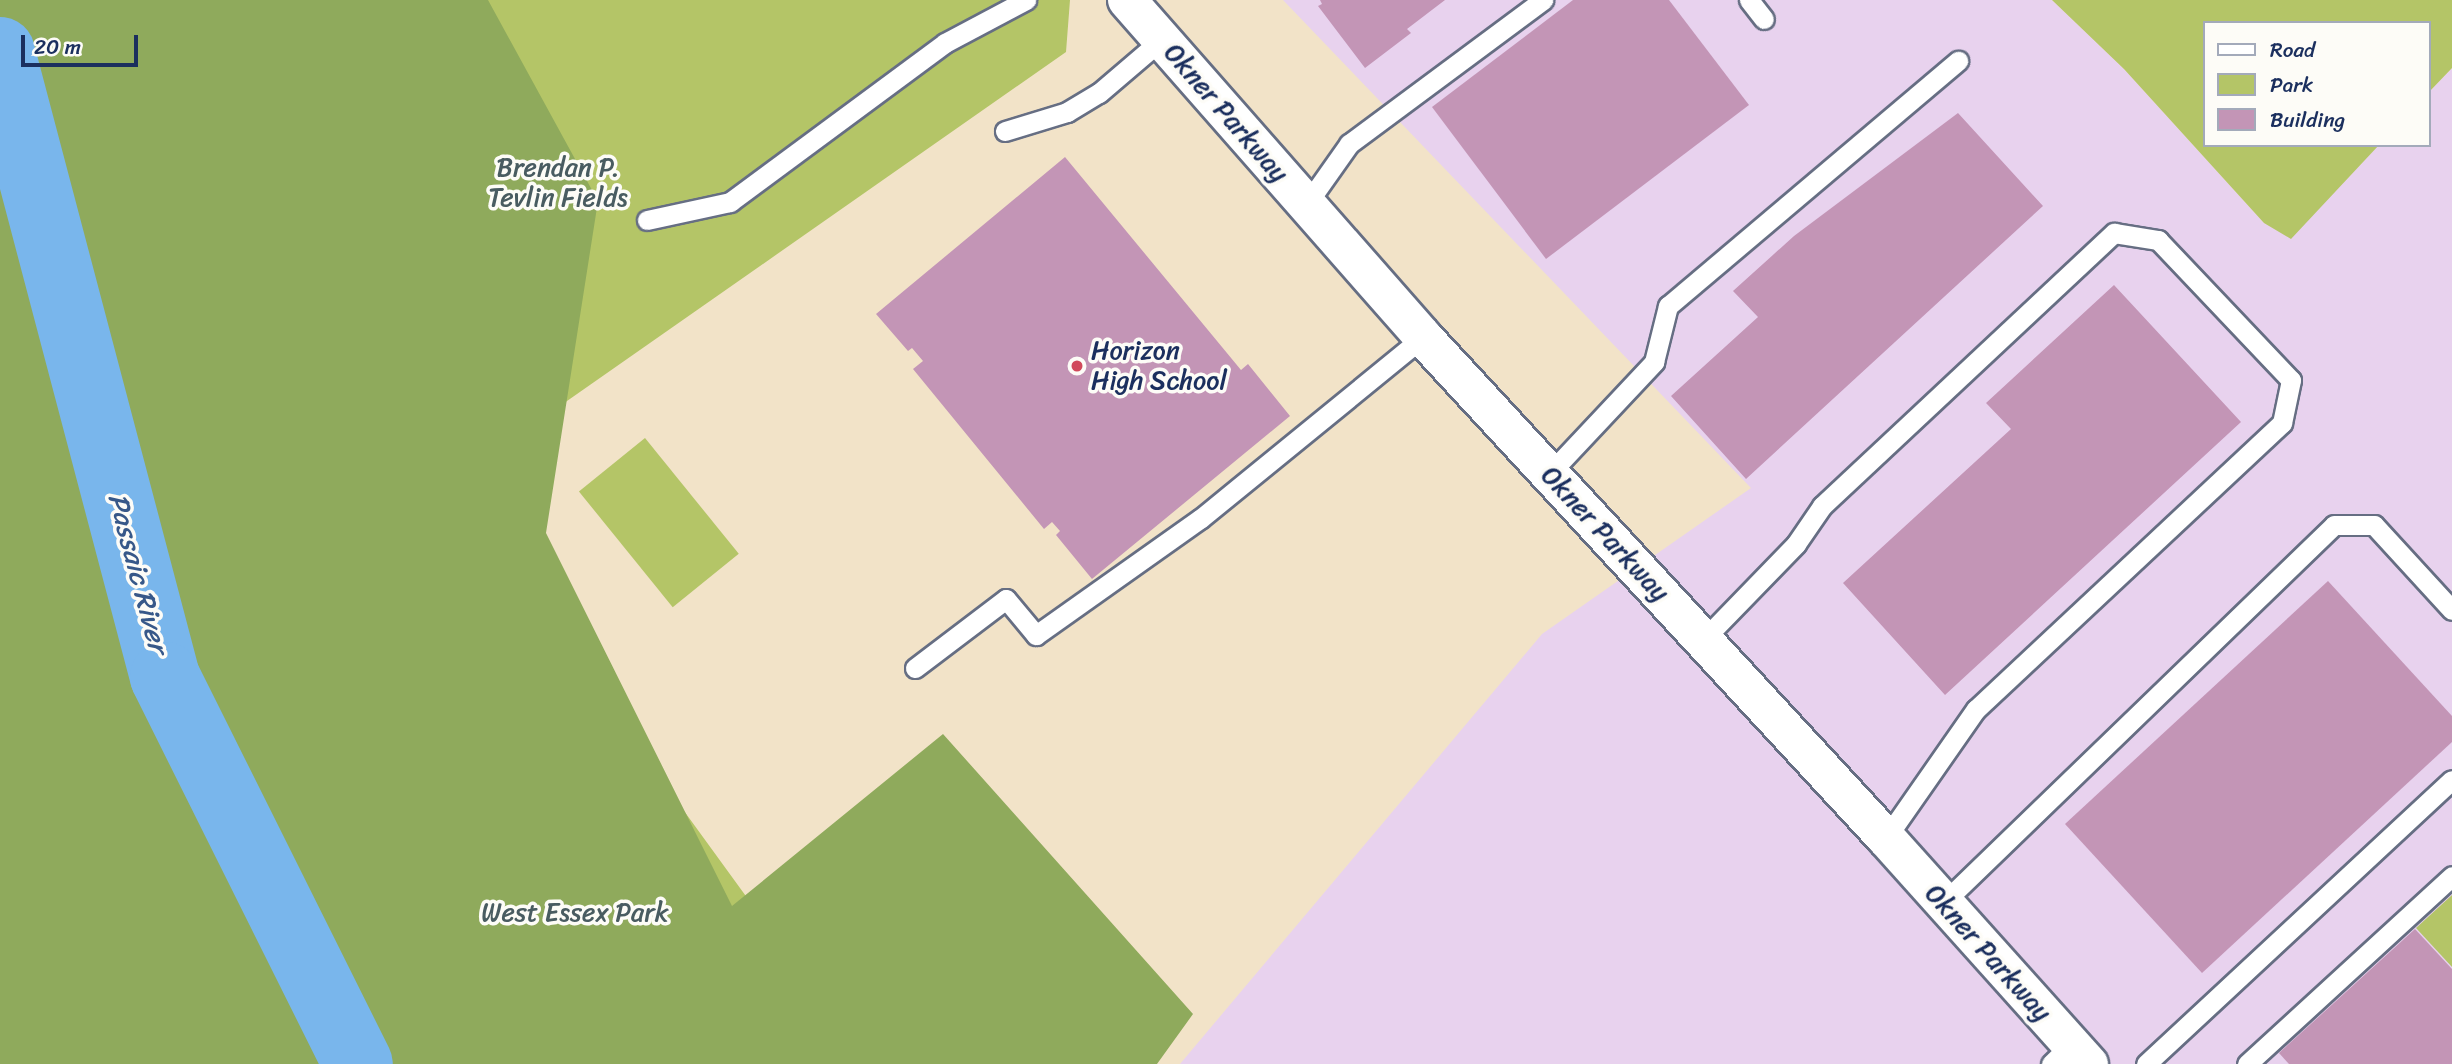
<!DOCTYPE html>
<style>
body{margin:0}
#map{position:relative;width:2452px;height:1064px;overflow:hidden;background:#f2e3c8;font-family:Sriracha,sans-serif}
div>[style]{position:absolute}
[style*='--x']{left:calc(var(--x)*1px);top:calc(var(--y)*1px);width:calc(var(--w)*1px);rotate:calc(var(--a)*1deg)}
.built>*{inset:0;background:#e8d2ee}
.green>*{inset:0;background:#b4c567;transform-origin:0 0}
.forest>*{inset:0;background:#8faa5c}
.river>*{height:70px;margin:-35px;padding:0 35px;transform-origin:35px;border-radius:35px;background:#79b6ec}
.building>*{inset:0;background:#c395b6}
.roads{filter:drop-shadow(2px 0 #666e83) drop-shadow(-2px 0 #666e83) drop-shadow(0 2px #666e83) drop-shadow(0 -2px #666e83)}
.lane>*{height:19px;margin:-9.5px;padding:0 9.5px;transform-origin:9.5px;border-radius:9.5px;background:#fff}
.street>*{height:38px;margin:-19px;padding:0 19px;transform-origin:19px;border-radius:19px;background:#fff}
.dots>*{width:19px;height:19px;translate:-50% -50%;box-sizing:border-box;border:4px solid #fdfcf7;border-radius:50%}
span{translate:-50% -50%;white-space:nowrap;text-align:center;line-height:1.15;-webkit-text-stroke:7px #fdfcf7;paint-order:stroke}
.street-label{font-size:26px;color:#1b2f5e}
.park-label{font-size:26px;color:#495c61}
.poi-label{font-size:26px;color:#1b2f5e}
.left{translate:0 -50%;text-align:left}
.water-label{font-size:28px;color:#375889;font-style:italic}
.legend{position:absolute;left:2203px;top:21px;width:228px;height:126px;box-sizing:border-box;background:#fdfcf7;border:2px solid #a3aaba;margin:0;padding:9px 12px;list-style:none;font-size:21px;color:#1b2f5e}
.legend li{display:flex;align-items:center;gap:14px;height:35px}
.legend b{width:35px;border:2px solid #a3aaba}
.scale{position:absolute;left:21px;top:35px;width:117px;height:32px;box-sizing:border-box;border:4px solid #1b2f5e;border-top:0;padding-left:9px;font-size:21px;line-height:24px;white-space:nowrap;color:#1b2f5e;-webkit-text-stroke:5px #fdfcf7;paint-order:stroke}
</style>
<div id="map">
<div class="built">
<div style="clip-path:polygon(1283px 0,2052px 0,2124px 69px,2264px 223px,2291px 238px,2379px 145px,2429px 145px,2429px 92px,2452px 68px,2452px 1064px,1180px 1064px,1542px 634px,1751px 488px)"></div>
</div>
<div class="green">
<div style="clip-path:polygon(123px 0,1070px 0,1066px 52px,447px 485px,868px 1064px,488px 1064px)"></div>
<div style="clip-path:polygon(2052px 0,2452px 0,2452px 68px,2429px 92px,2429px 23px,2205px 23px,2205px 145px,2379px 145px,2291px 239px,2264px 223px,2124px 69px)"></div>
<div style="left:645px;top:438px;width:149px;height:85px;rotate:51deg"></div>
<div style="clip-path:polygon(2452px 895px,2452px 967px,2416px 928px)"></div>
</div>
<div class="forest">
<div style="clip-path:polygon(0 0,488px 0,598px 201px,546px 533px,732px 906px,943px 734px,1193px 1014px,1157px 1064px,0 1064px)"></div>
</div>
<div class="river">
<div style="--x:0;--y:52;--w:646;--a:75.21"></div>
<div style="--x:165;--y:677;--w:432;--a:63.5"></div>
</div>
<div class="building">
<div style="clip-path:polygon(1320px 0,1445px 0,1407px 29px,1411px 33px,1365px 68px,1318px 6px,1322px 4px)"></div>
<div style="clip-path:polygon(1573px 0,1669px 0,1749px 105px,1546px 259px,1432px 107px)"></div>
<div style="clip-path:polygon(1958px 113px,2043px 206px,1746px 479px,1671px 396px,1758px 317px,1733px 291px,1794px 236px)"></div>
<div style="clip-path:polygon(1065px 157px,1241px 370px,1248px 364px,1290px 416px,1092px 579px,1056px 535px,1060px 531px,1052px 522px,1044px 529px,913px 369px,923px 361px,912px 348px,908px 351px,876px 314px)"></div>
<div style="clip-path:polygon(2114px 285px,2241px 422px,1945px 695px,1843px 583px,2011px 429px,1986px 403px)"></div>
<div style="clip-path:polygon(2328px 581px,2452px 716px,2452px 742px,2202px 973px,2065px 824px)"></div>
<div style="clip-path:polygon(2415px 929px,2452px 969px,2452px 1064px,2289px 1064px,2279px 1053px)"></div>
</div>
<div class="roads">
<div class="lane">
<div style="--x:1749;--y:0;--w:24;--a:52"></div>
<div style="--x:1005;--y:131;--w:65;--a:-17"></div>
<div style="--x:1067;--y:112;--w:37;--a:-31"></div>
<div style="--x:1099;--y:93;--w:82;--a:-40.5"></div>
<div style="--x:1306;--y:205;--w:75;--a:-54.8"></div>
<div style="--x:1349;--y:144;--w:242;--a:-36.6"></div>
<div style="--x:647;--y:220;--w:85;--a:-12.2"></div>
<div style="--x:730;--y:202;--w:267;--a:-36.5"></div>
<div style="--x:945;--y:43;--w:92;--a:-28"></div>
<div style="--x:1549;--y:474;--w:154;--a:-46.8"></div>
<div style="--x:1654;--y:362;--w:58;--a:-76"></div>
<div style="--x:1668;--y:306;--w:380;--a:-40.2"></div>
<div style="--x:1703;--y:640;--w:134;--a:-45.9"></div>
<div style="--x:1796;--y:544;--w:46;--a:-55.6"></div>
<div style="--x:1822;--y:506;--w:400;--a:-43.1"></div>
<div style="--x:2114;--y:233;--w:45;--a:9"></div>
<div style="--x:2158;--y:240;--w:193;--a:46.5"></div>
<div style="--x:2291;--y:380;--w:44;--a:101.8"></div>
<div style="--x:2282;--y:423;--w:419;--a:136.9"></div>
<div style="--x:1976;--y:709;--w:157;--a:124.9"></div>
<div style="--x:915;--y:668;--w:114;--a:-37.2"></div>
<div style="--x:1006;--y:599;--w:47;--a:50.2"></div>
<div style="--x:1036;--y:635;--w:201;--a:-35.3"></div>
<div style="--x:1200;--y:519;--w:288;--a:-39.2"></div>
<div style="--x:1942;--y:904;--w:545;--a:-44.03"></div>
<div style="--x:2334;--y:525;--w:40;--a:0"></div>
<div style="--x:2374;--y:525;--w:115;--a:47.5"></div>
<div style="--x:2051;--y:1064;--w:28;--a:-44"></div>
<div style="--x:2146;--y:1064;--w:417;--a:-42.9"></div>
<div style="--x:2247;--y:1064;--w:278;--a:-42.5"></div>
</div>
<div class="street">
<div style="--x:1127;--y:0;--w:449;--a:48.7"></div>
<div style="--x:1423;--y:337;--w:682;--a:47.26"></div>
<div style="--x:1886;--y:838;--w:304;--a:48.1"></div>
</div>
</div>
<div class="dots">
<div style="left:1077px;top:366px;background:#d1495b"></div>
</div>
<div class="street-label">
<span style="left:1226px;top:113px;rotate:49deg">Okner Parkway</span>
<span style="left:1605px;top:534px;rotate:47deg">Okner Parkway</span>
<span style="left:1988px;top:953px;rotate:48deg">Okner Parkway</span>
</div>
<div class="park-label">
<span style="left:558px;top:183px">Brendan P.<br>Tevlin Fields</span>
<span style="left:575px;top:913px">West Essex Park</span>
</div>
<div class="poi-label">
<span class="left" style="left:1091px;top:366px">Horizon<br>High School</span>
</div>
<div class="water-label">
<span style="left:138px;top:573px;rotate:75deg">Passaic River</span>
</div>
<ul class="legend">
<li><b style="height:9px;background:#fff"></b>Road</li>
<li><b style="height:19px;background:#b4c567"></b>Park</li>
<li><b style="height:19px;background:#c395b6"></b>Building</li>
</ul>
<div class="scale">20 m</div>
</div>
